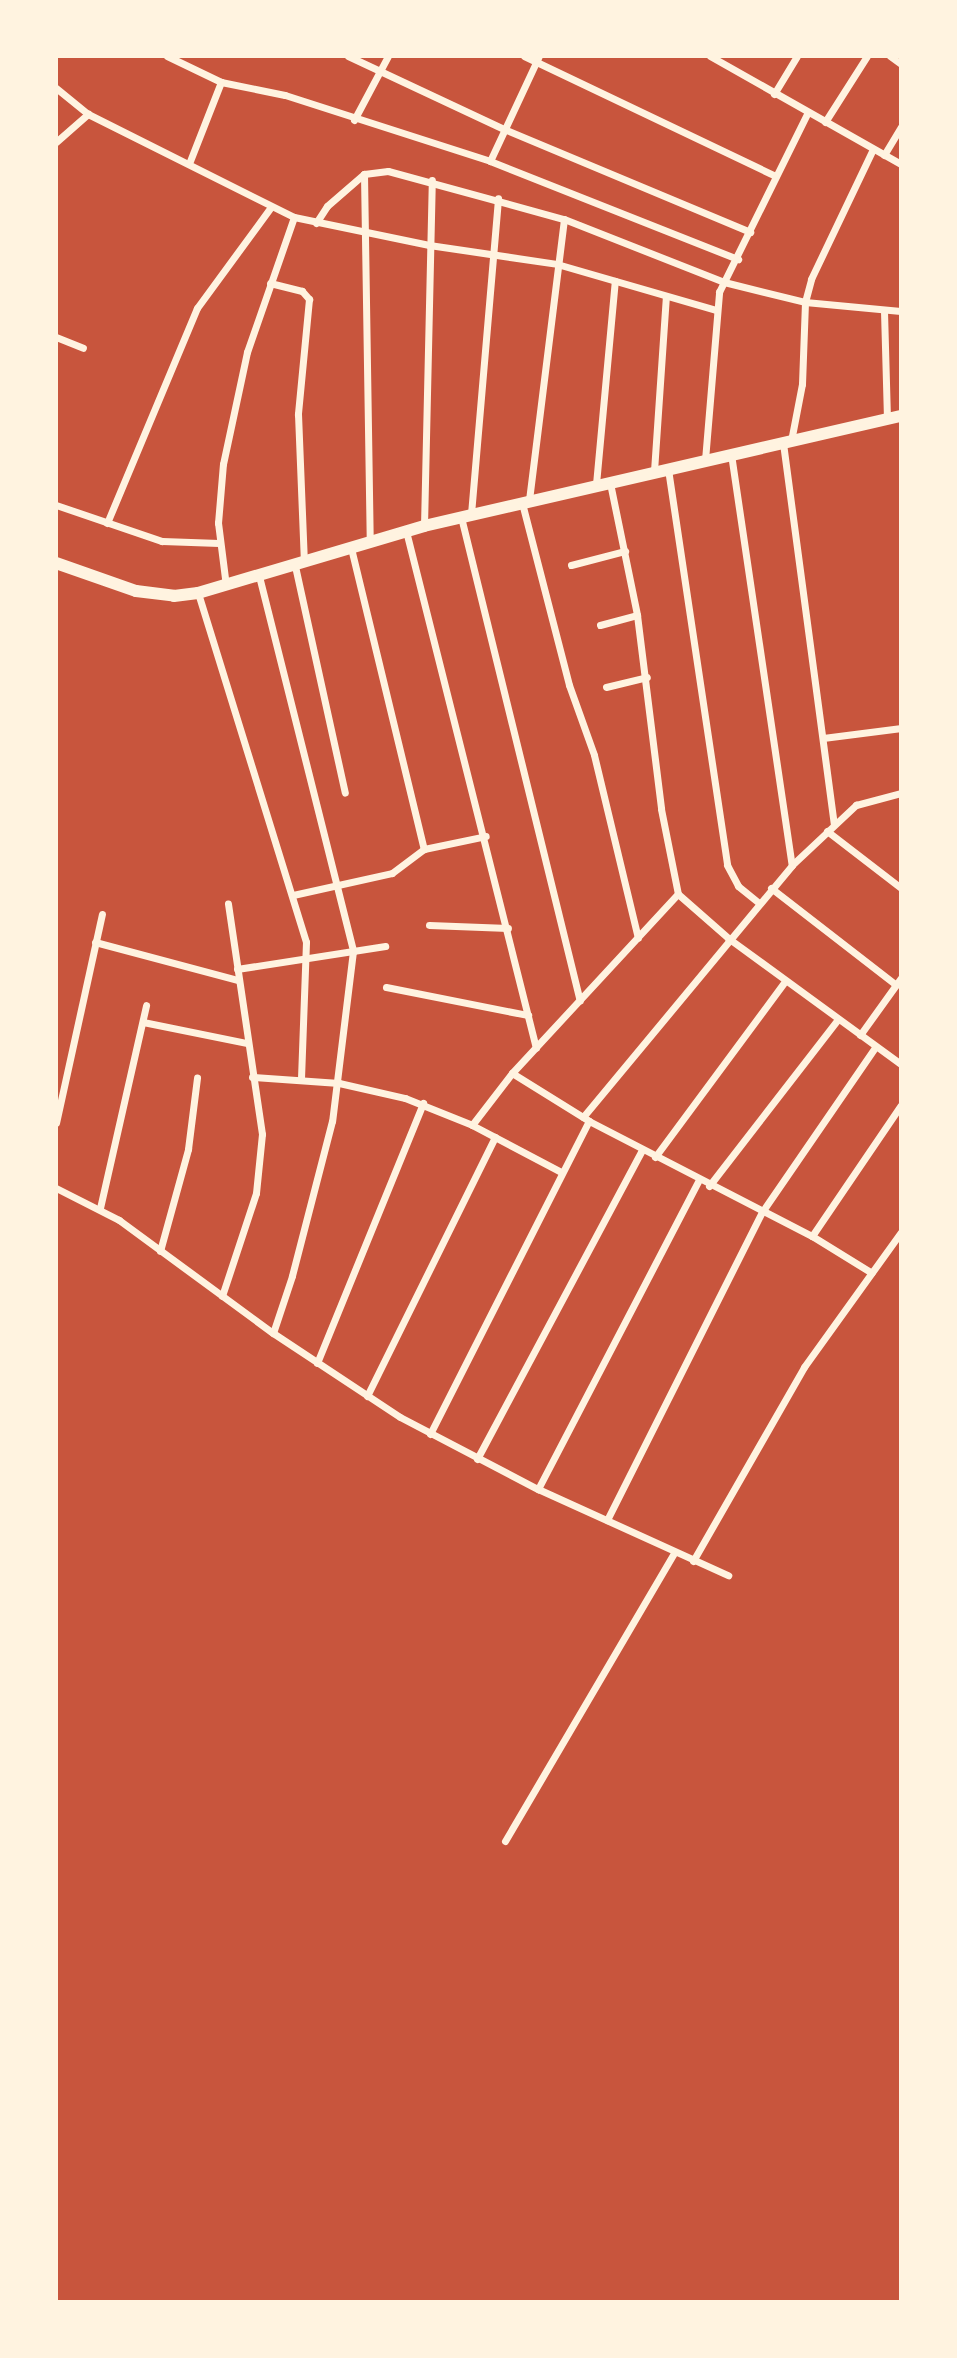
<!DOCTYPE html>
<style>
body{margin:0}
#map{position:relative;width:957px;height:2358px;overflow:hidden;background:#c8553d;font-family:Poppins,sans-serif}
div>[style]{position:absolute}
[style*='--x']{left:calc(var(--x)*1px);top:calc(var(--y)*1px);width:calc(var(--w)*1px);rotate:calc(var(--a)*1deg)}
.minor>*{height:7px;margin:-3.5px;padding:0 3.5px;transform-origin:3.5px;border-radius:3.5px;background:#fff3e0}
.tertiary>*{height:12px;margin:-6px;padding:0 6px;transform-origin:6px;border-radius:6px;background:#fff3e0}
span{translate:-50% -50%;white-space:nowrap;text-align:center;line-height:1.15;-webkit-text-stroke:7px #fff3e0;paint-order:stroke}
.frame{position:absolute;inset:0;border:58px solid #fff3e0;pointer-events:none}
</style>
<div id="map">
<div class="minor">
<div style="--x:167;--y:56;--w:60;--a:25.7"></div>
<div style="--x:221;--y:82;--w:65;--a:11.5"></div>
<div style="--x:285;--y:95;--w:215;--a:17.8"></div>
<div style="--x:490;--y:161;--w:267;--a:21.6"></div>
<div style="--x:348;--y:56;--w:172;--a:25.1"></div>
<div style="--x:504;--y:129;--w:267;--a:22.7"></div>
<div style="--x:524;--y:56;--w:279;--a:25.5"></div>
<div style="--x:710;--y:56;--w:219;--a:29.5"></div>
<div style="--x:890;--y:56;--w:14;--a:36"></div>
<div style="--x:56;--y:88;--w:41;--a:39.1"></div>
<div style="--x:88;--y:114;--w:230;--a:26.6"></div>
<div style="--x:294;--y:217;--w:138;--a:11.7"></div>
<div style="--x:429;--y:245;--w:129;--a:8.4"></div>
<div style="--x:557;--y:264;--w:166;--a:16.1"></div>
<div style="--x:774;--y:94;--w:44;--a:-58.8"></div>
<div style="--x:354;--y:120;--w:72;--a:-62"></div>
<div style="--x:825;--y:122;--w:78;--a:-57.5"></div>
<div style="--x:56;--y:142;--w:43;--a:-41.2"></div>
<div style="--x:884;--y:155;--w:33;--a:-59"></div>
<div style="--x:190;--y:161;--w:85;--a:-68.6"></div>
<div style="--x:490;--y:161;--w:116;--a:-65"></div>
<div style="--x:364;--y:174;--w:367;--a:89.1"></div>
<div style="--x:316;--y:223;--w:20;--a:-57"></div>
<div style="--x:327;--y:206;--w:49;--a:-40.9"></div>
<div style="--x:364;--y:174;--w:24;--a:-7"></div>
<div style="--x:388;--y:171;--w:182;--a:15.3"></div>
<div style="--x:564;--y:219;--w:172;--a:21.5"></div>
<div style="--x:724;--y:282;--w:83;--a:13.9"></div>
<div style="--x:805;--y:302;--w:96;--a:5.4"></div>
<div style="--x:270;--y:283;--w:33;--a:14"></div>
<div style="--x:302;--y:291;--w:11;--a:49"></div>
<div style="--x:309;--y:299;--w:116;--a:95.5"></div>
<div style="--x:298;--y:414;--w:148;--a:87.7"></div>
<div style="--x:884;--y:311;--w:109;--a:88.4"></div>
<div style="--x:56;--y:337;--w:29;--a:22"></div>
<div style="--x:791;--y:441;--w:58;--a:-79.1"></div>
<div style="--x:802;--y:384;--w:82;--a:-87.9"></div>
<div style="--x:805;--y:302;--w:24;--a:-75"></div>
<div style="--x:811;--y:279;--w:144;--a:-64.5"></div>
<div style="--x:783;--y:443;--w:384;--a:82.4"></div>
<div style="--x:731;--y:454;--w:416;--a:81.6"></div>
<div style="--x:705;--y:460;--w:169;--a:-85.2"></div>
<div style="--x:719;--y:292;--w:201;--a:-63.7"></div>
<div style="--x:668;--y:469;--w:400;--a:81.5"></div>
<div style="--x:727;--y:865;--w:24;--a:62"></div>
<div style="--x:738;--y:886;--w:26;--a:39"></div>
<div style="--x:654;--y:471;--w:175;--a:-86.1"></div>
<div style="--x:610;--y:483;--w:135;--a:78.4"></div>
<div style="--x:637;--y:615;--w:195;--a:82.9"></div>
<div style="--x:661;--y:809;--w:87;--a:78.7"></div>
<div style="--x:678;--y:894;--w:67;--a:41.3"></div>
<div style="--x:728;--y:938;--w:214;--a:36.1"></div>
<div style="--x:596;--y:484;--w:204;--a:-84.7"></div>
<div style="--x:529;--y:500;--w:283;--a:-82.9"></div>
<div style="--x:522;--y:503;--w:188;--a:75.5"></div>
<div style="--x:569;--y:685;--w:74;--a:70.3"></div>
<div style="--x:594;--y:755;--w:188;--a:76.5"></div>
<div style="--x:56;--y:505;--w:112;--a:18.8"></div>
<div style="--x:162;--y:541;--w:57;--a:2"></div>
<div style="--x:471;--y:514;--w:317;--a:-85.1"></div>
<div style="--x:461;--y:517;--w:498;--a:76.2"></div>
<div style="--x:107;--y:523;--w:233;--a:-67.3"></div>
<div style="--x:197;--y:308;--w:125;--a:-53.8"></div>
<div style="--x:424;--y:526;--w:346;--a:-88.7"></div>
<div style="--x:406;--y:531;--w:533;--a:75.89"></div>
<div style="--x:351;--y:548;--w:310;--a:76.4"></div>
<div style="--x:571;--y:565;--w:56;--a:-14.5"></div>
<div style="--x:295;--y:566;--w:232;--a:77.6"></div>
<div style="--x:259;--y:576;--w:387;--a:75.9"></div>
<div style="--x:353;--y:951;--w:171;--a:97"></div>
<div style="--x:332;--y:1121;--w:160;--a:104.5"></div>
<div style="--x:292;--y:1276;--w:60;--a:108.4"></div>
<div style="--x:226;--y:586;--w:64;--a:-97.2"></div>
<div style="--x:218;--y:523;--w:59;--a:-85.2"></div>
<div style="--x:223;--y:464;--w:115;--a:-77.9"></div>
<div style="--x:247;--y:352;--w:143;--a:-70.8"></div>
<div style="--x:198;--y:593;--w:365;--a:72.8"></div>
<div style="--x:306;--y:942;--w:137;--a:92.1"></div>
<div style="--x:600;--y:625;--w:38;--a:-15"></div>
<div style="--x:606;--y:687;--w:42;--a:-13.7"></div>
<div style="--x:823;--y:738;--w:79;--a:-7.3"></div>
<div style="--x:827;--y:831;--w:93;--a:37.6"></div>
<div style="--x:771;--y:888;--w:158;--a:37.8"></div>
<div style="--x:293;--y:895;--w:101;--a:-12.5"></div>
<div style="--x:392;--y:873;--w:40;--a:-37"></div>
<div style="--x:424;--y:849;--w:63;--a:-11.8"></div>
<div style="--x:429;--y:925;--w:79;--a:2.2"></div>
<div style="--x:95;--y:942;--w:148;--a:14.9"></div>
<div style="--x:237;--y:969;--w:150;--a:-8.8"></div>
<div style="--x:386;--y:987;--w:145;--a:11.2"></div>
<div style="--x:143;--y:1022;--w:105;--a:11.5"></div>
<div style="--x:860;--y:1035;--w:70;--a:-54.3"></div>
<div style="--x:512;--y:1073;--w:91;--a:31.9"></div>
<div style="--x:589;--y:1121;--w:251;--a:27.3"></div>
<div style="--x:812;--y:1236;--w:70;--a:31.7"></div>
<div style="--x:252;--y:1077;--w:87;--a:3.9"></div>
<div style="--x:339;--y:1083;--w:68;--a:12.8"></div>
<div style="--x:405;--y:1098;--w:72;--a:21.9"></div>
<div style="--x:472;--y:1125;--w:101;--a:27.8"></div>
<div style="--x:583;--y:1117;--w:327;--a:-50.3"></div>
<div style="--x:792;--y:865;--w:88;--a:-43.2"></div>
<div style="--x:856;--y:805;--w:47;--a:-14.9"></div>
<div style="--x:56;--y:1123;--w:214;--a:-77.6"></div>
<div style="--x:472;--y:1125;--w:66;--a:-52.4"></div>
<div style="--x:512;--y:1073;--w:244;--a:-47.2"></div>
<div style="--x:655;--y:1157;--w:219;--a:-53.5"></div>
<div style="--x:709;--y:1186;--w:211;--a:-52.3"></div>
<div style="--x:56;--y:1188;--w:71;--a:26.9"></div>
<div style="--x:119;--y:1220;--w:191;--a:36.3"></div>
<div style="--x:273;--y:1333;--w:152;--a:33.5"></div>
<div style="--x:400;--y:1417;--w:156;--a:27.6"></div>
<div style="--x:538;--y:1489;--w:209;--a:24.4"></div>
<div style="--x:100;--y:1208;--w:208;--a:-77.2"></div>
<div style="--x:812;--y:1236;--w:158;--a:-55.8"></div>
<div style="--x:160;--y:1251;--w:106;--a:-74.6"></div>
<div style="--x:188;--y:1149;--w:72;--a:-82.8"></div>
<div style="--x:222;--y:1296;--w:108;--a:-71.7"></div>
<div style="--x:256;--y:1193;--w:59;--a:-84.2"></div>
<div style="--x:262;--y:1134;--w:233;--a:-98.4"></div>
<div style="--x:317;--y:1363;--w:281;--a:-67.8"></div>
<div style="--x:367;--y:1396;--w:289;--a:-63.7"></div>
<div style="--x:430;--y:1434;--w:351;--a:-63.1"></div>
<div style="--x:477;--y:1459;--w:350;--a:-61.9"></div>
<div style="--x:538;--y:1489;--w:347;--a:-62.5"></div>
<div style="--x:607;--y:1520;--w:345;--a:-63.3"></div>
<div style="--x:762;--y:1212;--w:201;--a:-55.5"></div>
<div style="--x:693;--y:1561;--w:224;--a:-60.2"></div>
<div style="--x:804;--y:1367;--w:166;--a:-54.3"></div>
<div style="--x:505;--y:1841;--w:334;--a:-59.6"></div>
</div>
<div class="tertiary">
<div style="--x:56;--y:563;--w:85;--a:19.3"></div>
<div style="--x:136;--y:591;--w:38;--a:7"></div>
<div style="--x:174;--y:596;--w:24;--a:-7"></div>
<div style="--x:198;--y:593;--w:236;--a:-16.5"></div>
<div style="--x:424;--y:526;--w:490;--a:-13"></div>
</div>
<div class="frame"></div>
</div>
